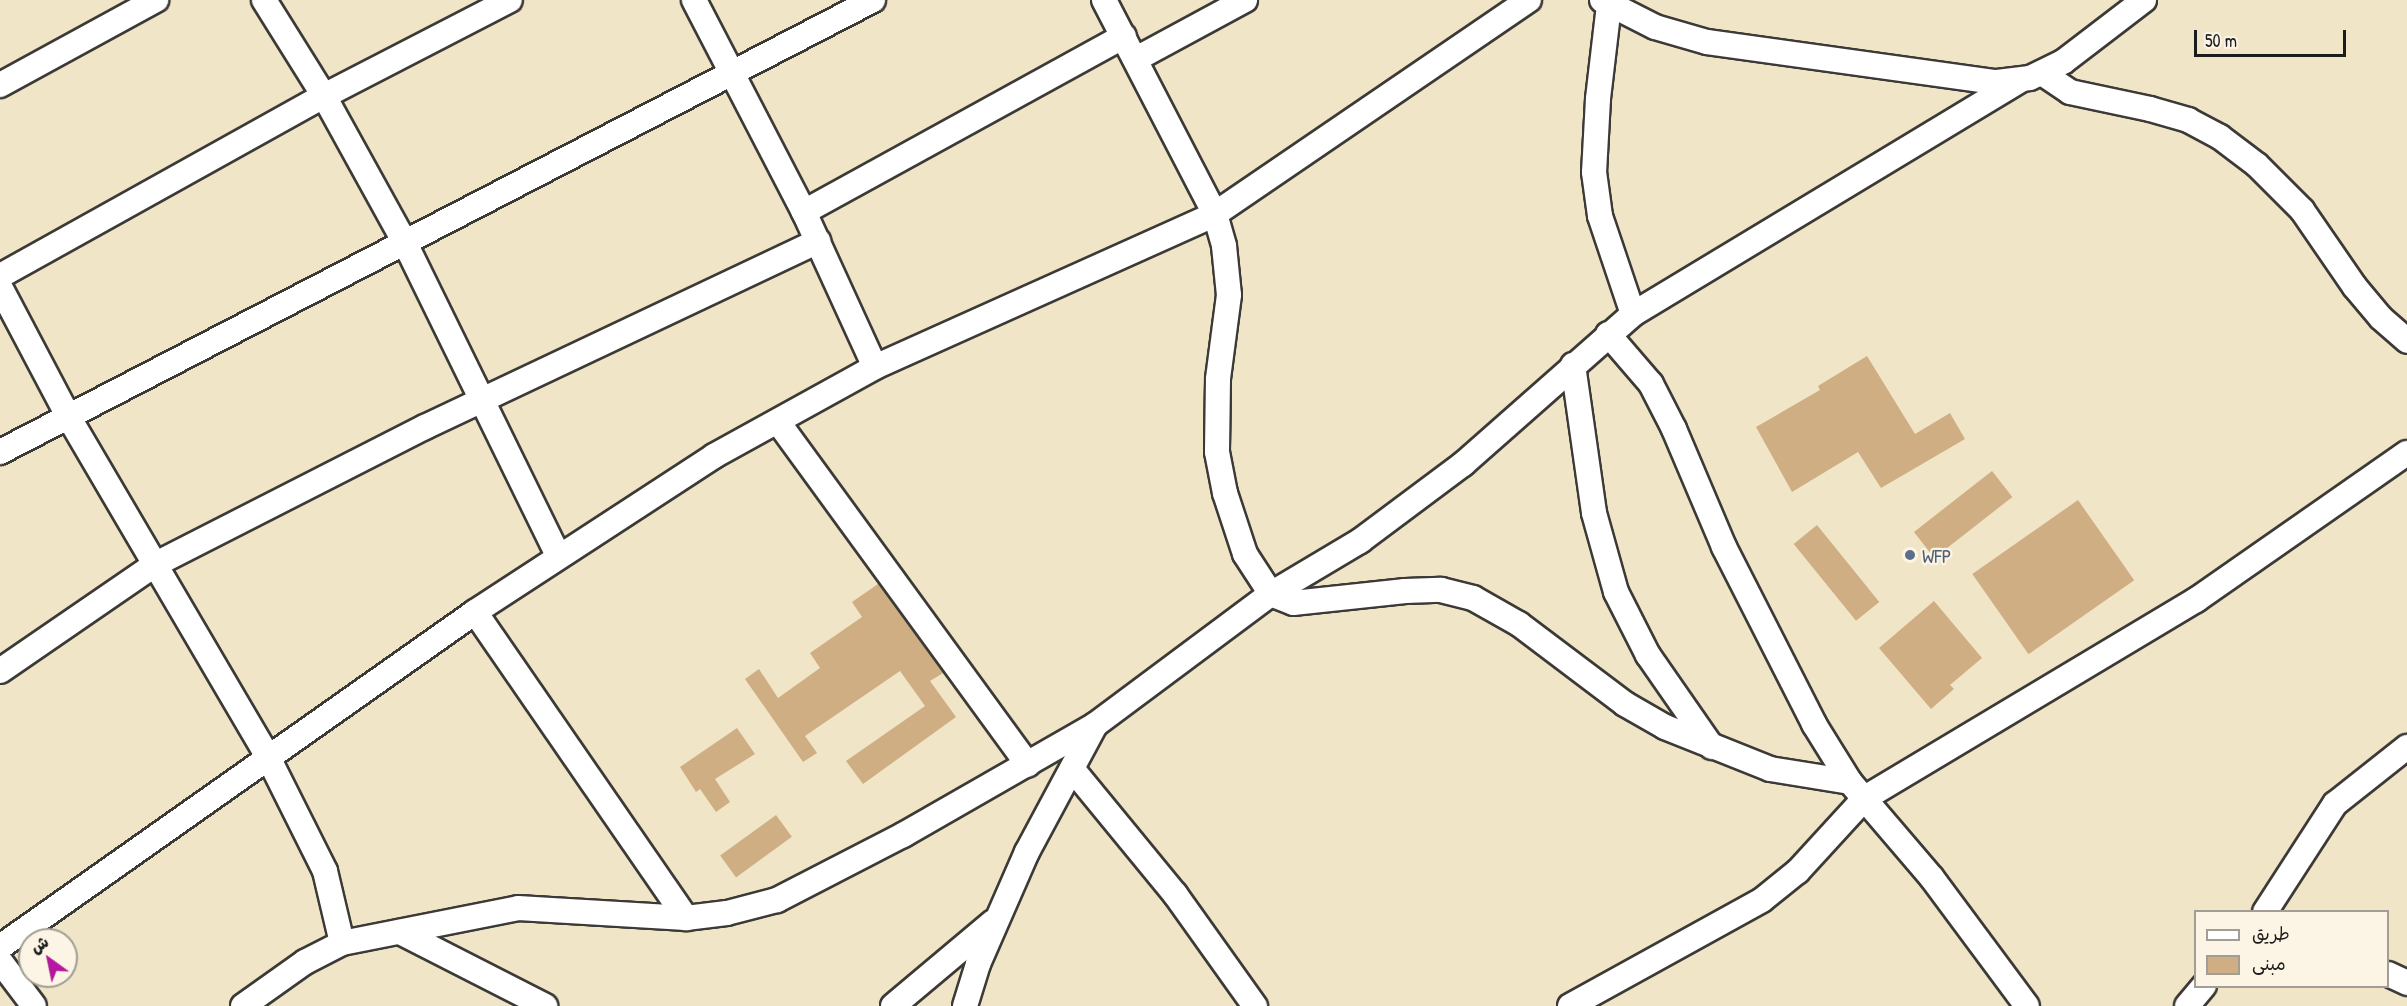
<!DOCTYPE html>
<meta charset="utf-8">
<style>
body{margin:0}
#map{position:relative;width:2407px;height:1006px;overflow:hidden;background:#f1e5c8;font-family:"Patrick Hand","Playpen Sans Arabic",sans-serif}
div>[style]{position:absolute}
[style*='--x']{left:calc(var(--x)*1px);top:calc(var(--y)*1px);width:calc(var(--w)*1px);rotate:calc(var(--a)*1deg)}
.building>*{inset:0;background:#cfae83;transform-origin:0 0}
.roads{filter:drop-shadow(2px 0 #3c3a36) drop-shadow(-2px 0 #3c3a36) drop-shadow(0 2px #3c3a36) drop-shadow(0 -2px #3c3a36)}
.street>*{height:24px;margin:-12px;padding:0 12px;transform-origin:12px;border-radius:12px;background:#fff}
.dots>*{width:16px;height:16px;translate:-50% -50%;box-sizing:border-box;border:3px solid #fcf5e5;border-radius:50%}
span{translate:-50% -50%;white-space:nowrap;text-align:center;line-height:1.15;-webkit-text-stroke:4.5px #fcf5e5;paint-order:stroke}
.service-label{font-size:20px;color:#4e5e75}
.left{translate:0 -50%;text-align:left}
.legend{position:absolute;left:2194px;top:910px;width:195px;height:78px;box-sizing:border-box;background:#fcf5e5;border:2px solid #a29e95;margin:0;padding:8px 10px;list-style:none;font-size:18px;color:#1c1c1c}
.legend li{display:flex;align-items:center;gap:12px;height:30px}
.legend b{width:30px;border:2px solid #a29e95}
.north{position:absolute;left:18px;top:928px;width:60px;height:60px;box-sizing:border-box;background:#fcf5e5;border:2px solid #a29e95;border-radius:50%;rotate:327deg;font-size:16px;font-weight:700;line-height:24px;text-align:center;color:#1c1c1c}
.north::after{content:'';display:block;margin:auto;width:21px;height:27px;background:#b5179e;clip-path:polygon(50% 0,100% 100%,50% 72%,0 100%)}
.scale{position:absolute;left:2194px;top:30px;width:152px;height:27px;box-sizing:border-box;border:3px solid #1c1c1c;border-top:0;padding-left:8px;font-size:18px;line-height:21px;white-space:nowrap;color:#1c1c1c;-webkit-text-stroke:4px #fcf5e5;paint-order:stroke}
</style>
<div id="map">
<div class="building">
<div style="clip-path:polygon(1867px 356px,1915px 434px,1950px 413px,1965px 439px,1881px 488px,1858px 452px,1792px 492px,1756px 427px,1820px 390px,1818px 386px)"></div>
<div style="left:1992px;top:471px;width:33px;height:99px;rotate:52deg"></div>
<div style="left:2078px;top:500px;width:98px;height:129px;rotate:55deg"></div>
<div style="left:1817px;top:525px;width:99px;height:30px;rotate:51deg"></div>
<div style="clip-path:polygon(878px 584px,943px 673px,930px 681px,956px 717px,863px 784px,846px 761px,925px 706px,900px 671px,805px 736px,817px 753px,803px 762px,745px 679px,759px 669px,778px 698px,820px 668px,810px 653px,862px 617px,852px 602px)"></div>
<div style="clip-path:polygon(1934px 601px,1982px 658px,1950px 685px,1954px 689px,1931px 709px,1879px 648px)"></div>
<div style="clip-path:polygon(737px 728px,755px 754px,715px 779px,730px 802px,716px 812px,700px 789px,696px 792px,680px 767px)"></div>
<div style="left:776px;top:815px;width:27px;height:69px;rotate:54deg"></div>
</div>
<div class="roads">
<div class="street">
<div style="--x:264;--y:0;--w:113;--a:58"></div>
<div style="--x:324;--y:96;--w:168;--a:61.1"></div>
<div style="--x:405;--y:243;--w:347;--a:63.9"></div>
<div style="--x:694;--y:0;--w:239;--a:62.6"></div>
<div style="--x:804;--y:212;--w:170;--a:65.4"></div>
<div style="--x:1104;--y:0;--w:241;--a:62.6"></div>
<div style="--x:1215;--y:214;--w:33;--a:74"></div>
<div style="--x:1224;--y:246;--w:49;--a:84.2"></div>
<div style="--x:1229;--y:295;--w:85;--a:97.5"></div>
<div style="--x:1218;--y:379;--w:73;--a:90.8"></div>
<div style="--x:1217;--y:452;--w:42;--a:79"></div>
<div style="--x:1225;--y:493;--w:64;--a:71.8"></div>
<div style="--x:1245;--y:554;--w:48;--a:57"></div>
<div style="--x:1271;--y:594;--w:24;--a:22"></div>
<div style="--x:1293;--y:603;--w:113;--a:-6.1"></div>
<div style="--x:1405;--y:591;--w:36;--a:-2"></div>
<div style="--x:1441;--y:590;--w:33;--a:14"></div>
<div style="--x:1473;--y:598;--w:53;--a:29.5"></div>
<div style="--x:1519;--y:624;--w:133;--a:37"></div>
<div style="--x:1625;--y:704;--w:46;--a:29.9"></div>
<div style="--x:1665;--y:727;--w:113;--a:21.8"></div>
<div style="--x:1770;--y:769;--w:81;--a:9.2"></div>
<div style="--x:1602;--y:0;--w:59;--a:27"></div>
<div style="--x:1655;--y:27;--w:54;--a:16.1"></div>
<div style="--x:1707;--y:42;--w:293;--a:7.9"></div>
<div style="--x:1997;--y:82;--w:33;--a:-7"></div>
<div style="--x:2030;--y:78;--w:37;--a:-26"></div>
<div style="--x:2063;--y:62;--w:102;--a:-37.4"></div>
<div style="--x:1609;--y:5;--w:95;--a:96.7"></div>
<div style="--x:1598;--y:99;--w:73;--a:93.1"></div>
<div style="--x:1594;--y:172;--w:44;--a:82.2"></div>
<div style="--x:1600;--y:216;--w:103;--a:71.4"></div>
<div style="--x:1136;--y:59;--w:124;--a:-28.4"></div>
<div style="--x:2042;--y:73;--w:34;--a:34"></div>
<div style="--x:2070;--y:92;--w:82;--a:12"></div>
<div style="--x:2150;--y:109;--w:40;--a:16"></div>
<div style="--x:2188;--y:120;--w:36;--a:28"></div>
<div style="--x:2220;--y:137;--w:46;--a:37.1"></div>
<div style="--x:2257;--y:165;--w:64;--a:45"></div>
<div style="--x:2302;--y:210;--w:93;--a:55.5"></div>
<div style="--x:2355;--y:287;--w:40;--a:50"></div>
<div style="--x:2381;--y:318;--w:35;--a:41"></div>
<div style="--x:0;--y:85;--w:178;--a:-28.6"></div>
<div style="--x:804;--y:212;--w:365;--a:-28.8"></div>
<div style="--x:0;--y:276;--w:371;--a:-29.1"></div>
<div style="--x:324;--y:96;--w:209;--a:-27.3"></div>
<div style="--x:0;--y:287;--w:146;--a:62.2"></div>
<div style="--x:68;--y:416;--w:398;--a:59.6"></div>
<div style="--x:269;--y:759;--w:125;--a:63.4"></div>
<div style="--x:325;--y:871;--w:74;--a:76.7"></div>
<div style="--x:1608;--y:334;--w:66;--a:49.3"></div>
<div style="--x:1651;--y:384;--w:51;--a:62.9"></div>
<div style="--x:1674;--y:429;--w:128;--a:67"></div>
<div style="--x:1724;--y:547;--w:199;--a:63"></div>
<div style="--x:1814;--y:724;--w:68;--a:58.2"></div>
<div style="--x:1850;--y:782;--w:126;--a:49.5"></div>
<div style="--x:1932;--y:878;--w:159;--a:53.4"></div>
<div style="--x:1573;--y:365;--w:149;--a:81.9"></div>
<div style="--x:1594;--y:513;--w:82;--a:74.4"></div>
<div style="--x:1616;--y:592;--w:71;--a:63.1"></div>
<div style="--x:1648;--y:655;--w:112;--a:55.2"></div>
<div style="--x:778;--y:422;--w:424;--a:53.9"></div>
<div style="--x:0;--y:452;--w:983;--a:-27.37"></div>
<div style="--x:475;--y:612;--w:372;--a:55.4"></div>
<div style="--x:0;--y:671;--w:187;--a:-34.5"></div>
<div style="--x:154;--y:565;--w:304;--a:-27"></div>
<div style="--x:425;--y:427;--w:435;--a:-25.3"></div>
<div style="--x:1073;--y:770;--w:161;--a:50.6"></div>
<div style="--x:1175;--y:894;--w:138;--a:54.5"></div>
<div style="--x:2265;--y:912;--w:129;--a:-57.1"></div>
<div style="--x:2335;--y:804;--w:92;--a:-38.4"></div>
<div style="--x:400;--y:932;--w:163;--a:27"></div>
<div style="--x:0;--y:947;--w:581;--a:-35.19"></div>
<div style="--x:475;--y:612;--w:285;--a:-33.1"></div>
<div style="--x:714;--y:456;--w:184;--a:-28.9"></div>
<div style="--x:875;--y:367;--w:373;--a:-24.2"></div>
<div style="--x:1215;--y:214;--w:380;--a:-34.3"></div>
<div style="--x:0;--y:961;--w:56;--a:52.9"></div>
<div style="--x:2388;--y:974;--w:21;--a:25"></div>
<div style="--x:243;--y:1006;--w:76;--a:-35.4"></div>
<div style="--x:305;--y:962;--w:42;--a:-27.2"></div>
<div style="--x:342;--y:943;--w:179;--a:-11.2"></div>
<div style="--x:518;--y:908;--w:168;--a:3.4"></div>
<div style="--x:686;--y:918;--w:41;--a:-7"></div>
<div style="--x:727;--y:913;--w:52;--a:-14.6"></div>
<div style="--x:777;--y:900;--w:142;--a:-27.3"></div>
<div style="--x:903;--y:835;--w:221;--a:-29.8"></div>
<div style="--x:1095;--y:725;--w:219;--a:-36.7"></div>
<div style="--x:1271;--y:594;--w:104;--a:-30.8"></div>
<div style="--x:1360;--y:541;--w:129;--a:-36.8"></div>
<div style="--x:1463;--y:464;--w:227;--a:-41.4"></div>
<div style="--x:1633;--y:314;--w:453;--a:-31.1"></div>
<div style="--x:893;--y:1006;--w:131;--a:-40"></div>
<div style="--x:965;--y:1006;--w:44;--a:-72.8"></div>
<div style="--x:978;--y:964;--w:122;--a:-66.4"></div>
<div style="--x:1027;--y:852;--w:144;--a:-61.8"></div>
<div style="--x:1570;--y:1006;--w:219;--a:-28.9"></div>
<div style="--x:1762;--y:900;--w:46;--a:-38.9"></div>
<div style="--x:1798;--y:871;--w:99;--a:-47.5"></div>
<div style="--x:1865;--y:798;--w:386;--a:-30.9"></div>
<div style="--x:2196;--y:600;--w:257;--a:-34.9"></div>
<div style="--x:2187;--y:1006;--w:26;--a:-50"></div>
</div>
</div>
<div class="dots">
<div style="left:1910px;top:555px;background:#5c6f8a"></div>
</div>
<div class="service-label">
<span class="left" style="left:1922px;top:555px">WFP</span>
</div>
<ul class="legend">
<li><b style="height:8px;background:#fff"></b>طريق</li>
<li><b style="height:16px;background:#cfae83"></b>مبنى</li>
</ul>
<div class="north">ش</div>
<div class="scale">50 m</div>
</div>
